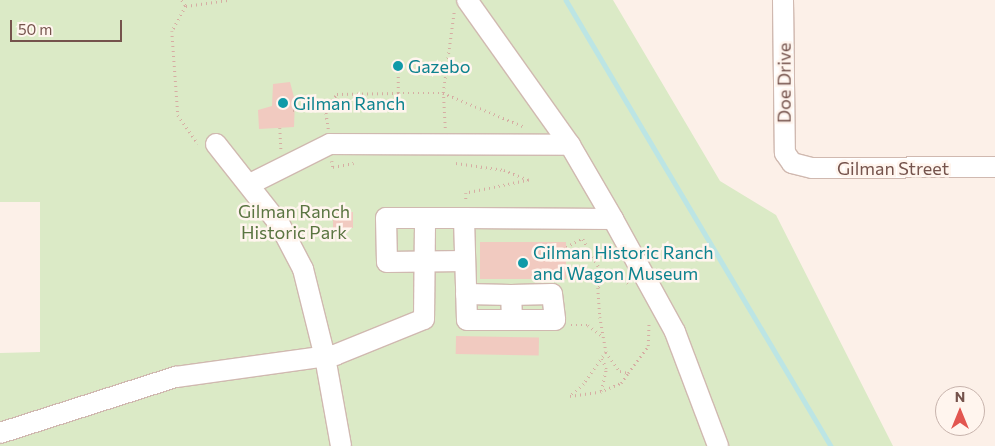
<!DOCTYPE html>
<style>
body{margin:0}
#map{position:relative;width:995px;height:446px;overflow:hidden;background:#fcf0e8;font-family:Commissioner,sans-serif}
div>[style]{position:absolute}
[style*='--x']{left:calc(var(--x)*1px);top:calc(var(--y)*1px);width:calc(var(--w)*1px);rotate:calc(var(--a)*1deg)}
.green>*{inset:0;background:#dbeac6}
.stream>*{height:4.5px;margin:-2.25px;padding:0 2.25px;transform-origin:2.25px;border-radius:2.25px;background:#bce5e4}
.building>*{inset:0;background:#f1cac0;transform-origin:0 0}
.round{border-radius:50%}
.path>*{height:2.5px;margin-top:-1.25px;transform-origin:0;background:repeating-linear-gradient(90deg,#d6ada3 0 1px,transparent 0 5px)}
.roads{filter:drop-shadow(1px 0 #d0b9b0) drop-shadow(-1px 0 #d0b9b0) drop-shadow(0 1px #d0b9b0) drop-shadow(0 -1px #d0b9b0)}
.minor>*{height:20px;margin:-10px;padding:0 10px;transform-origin:10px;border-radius:10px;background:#fff}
.dots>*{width:14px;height:14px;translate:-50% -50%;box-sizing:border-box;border:2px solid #fff5ee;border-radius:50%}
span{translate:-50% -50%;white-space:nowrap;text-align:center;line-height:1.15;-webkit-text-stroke:5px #fff5ee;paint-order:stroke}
.culture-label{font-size:18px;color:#0d838f}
.left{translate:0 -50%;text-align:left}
.street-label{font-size:18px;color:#75534c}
.park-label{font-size:18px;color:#5a7541}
.north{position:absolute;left:935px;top:386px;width:50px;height:50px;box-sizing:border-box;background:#fff5ee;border:1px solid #c8b4ad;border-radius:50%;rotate:0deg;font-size:14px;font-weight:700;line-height:20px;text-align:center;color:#75534c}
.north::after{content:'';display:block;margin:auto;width:18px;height:22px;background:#e25650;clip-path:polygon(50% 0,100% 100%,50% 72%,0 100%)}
.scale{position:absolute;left:10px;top:20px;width:112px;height:22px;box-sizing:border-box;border:2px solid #75534c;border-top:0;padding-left:6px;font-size:15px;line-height:18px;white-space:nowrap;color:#75534c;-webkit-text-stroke:4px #fff5ee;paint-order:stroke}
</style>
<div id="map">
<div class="green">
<div style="clip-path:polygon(0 0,613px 0,720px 181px,776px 215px,893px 446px,0 446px,0 353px,40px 352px,40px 202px,0 202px)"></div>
</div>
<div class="stream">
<div style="--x:566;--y:0;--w:519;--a:59.28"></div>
</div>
<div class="building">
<div class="round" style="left:393px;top:62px;width:10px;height:10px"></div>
<div style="clip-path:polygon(290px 82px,295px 101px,294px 127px,259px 129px,258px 110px,272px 106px,273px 84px)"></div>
<div style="left:333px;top:212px;width:20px;height:16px"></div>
<div style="left:566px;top:242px;width:37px;height:86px;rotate:90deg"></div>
<div style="left:456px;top:336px;width:83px;height:18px;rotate:1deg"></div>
</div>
<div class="path">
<div style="--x:182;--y:0;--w:7;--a:56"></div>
<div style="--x:186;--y:6;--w:29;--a:119"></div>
<div style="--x:172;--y:31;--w:84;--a:85.9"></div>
<div style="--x:178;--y:115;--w:35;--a:55"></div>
<div style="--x:186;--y:6;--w:42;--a:-8.1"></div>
<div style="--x:398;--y:93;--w:23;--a:-90"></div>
<div style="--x:293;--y:110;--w:32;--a:-4"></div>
<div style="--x:280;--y:128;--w:22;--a:87"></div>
<div style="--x:445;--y:128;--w:35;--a:-93"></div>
<div style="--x:443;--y:93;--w:82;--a:-82.3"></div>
<div style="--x:328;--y:129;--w:21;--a:-98"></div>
<div style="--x:325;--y:108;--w:18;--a:-49"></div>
<div style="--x:337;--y:94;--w:61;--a:-0.9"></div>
<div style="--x:398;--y:93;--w:45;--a:0"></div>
<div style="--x:443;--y:93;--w:89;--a:22.5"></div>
<div style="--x:332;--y:161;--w:6;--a:81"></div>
<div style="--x:333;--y:167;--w:21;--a:-11"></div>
<div style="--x:456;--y:163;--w:49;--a:8.3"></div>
<div style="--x:504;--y:170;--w:27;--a:22"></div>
<div style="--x:529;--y:180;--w:64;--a:168.3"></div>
<div style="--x:466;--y:193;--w:9;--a:90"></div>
<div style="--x:583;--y:239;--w:45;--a:60.6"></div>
<div style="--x:605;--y:278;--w:11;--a:-22"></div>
<div style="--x:615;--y:274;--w:16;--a:35"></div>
<div style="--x:566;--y:247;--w:18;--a:-29"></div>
<div style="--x:605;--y:278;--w:12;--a:125"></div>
<div style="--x:598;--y:288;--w:29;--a:86"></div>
<div style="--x:600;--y:317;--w:36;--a:80"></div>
<div style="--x:606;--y:352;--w:24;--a:54"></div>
<div style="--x:620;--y:371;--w:8;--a:14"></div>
<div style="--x:628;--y:373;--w:34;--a:-53"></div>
<div style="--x:648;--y:346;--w:23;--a:-88"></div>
<div style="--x:571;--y:325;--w:17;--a:0"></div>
<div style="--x:588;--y:325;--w:20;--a:37"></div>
<div style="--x:606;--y:352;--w:39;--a:125"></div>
<div style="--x:584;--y:384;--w:18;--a:139"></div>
<div style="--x:570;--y:396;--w:30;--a:-8"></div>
<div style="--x:600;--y:392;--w:23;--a:-23"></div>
<div style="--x:621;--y:383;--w:12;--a:-55"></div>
<div style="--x:601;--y:391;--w:23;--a:-77"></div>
<div style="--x:606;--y:369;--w:11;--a:-112"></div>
</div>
<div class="roads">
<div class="minor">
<div style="--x:467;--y:0;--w:178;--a:54.6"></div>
<div style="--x:570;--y:145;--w:86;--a:59.8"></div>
<div style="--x:613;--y:219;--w:129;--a:61.2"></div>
<div style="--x:675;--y:332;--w:122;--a:69.3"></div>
<div style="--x:783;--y:0;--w:153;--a:89.3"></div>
<div style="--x:785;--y:153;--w:12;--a:55"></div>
<div style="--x:792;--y:163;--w:21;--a:14"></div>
<div style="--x:812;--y:168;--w:183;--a:-0.3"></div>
<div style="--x:216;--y:144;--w:103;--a:51.7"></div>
<div style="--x:280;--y:225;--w:50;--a:62.4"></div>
<div style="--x:303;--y:269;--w:91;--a:76"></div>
<div style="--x:325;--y:357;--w:90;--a:79.8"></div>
<div style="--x:250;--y:184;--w:89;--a:-26.6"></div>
<div style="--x:330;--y:144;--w:240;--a:0.2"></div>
<div style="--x:464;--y:218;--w:78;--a:180"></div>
<div style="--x:386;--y:218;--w:44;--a:88.7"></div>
<div style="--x:387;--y:262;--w:78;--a:-0.7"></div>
<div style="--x:466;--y:294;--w:45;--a:1.3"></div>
<div style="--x:512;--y:320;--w:25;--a:-92"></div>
<div style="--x:511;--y:295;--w:41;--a:-1.4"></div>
<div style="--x:552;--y:294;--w:26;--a:83"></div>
<div style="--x:555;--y:320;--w:88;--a:180"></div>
<div style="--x:467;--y:320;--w:102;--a:-91.7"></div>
<div style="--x:464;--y:218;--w:149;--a:0.4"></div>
<div style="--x:0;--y:433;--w:185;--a:-17.7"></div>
<div style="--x:176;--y:377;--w:161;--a:-7.9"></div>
<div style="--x:335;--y:355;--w:96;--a:-22"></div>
<div style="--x:424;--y:319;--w:101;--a:-89.4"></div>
</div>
</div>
<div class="dots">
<div style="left:398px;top:66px;background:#0f9aa8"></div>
<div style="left:283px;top:103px;background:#0f9aa8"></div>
<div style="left:523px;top:263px;background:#0f9aa8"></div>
</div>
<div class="culture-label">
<span class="left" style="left:408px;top:66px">Gazebo</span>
<span class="left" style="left:293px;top:103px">Gilman Ranch</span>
<span class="left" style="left:533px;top:263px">Gilman Historic Ranch<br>and Wagon Museum</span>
</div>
<div class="street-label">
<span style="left:784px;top:83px;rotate:-90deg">Doe Drive</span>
<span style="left:893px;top:168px">Gilman Street</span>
</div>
<div class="park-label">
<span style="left:294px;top:222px">Gilman Ranch<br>Historic Park</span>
</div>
<div class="north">N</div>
<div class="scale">50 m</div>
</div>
